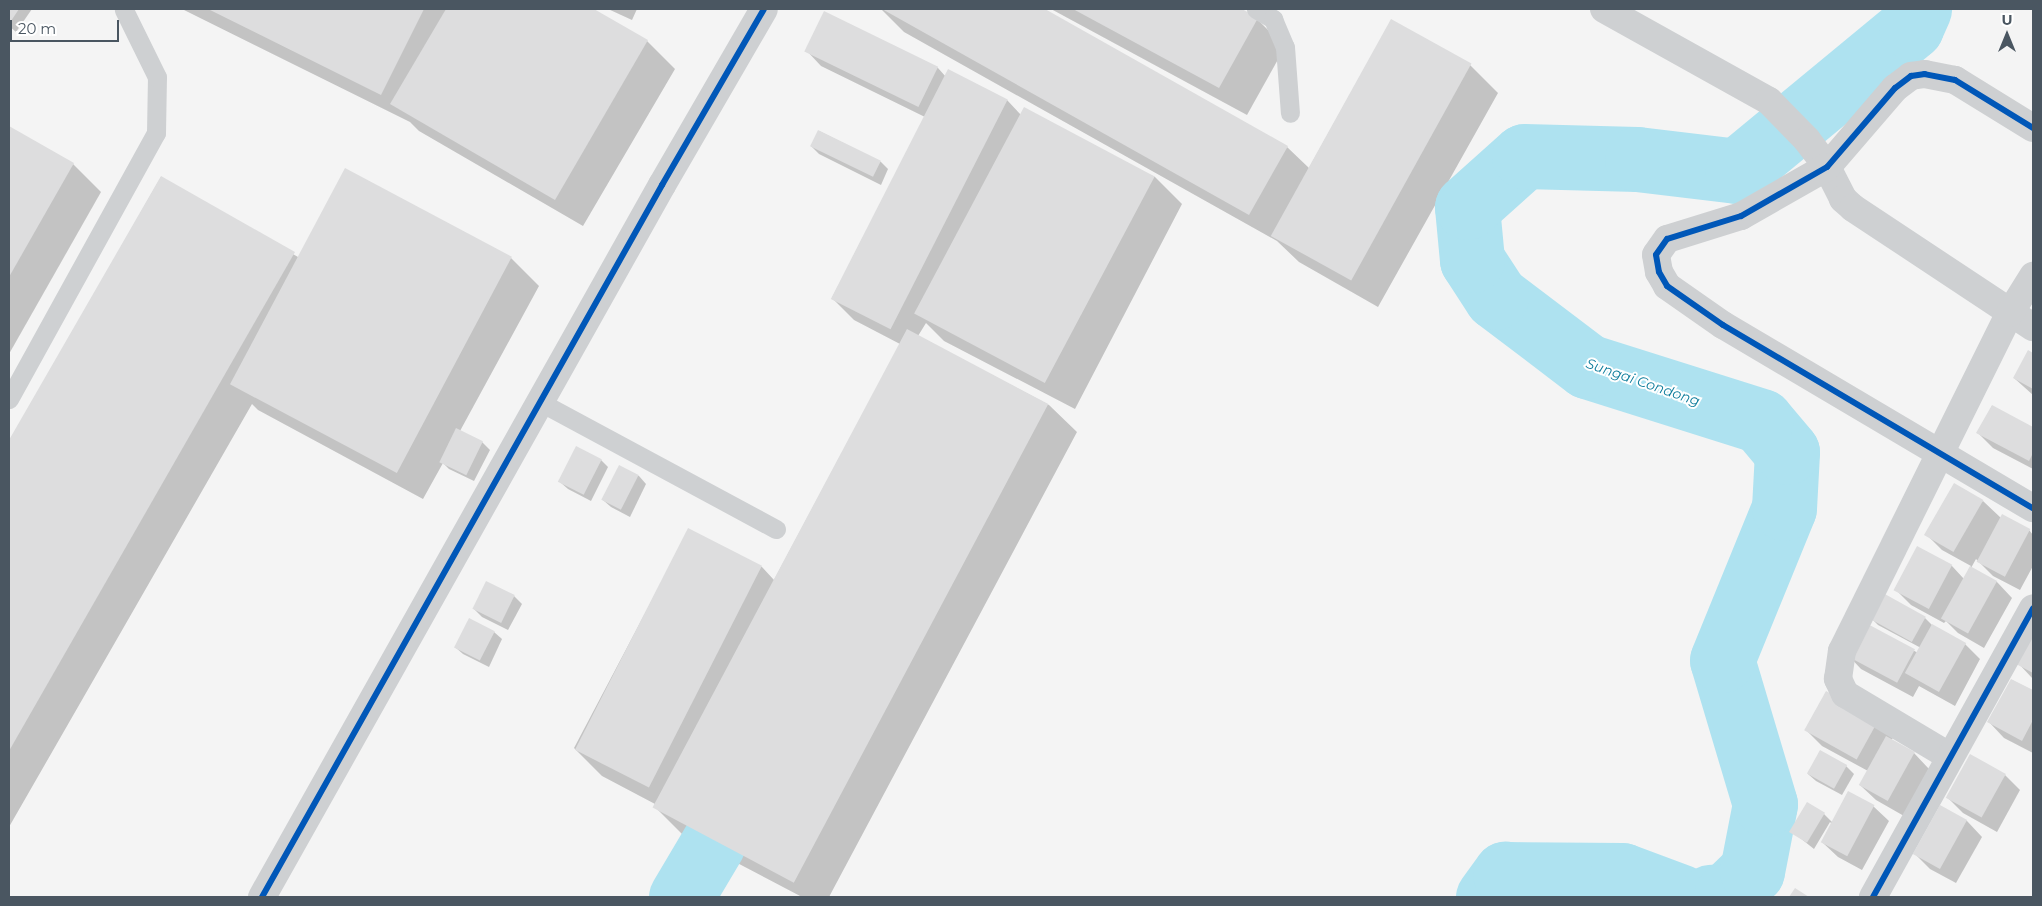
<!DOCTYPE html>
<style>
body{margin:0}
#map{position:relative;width:2042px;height:906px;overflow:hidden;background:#f4f4f4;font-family:Montserrat,sans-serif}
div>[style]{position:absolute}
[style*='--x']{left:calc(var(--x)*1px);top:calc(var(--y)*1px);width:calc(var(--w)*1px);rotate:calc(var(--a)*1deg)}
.shadow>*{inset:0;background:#0003}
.river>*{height:65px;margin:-32.5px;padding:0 32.5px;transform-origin:32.5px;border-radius:32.5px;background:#aee2f0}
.building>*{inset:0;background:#ddddde;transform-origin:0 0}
.service>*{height:19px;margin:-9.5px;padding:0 9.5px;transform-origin:9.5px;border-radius:9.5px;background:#ced0d2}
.minor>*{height:28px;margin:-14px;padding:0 14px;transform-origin:14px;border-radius:14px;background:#ced0d2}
.cycleway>*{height:6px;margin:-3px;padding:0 3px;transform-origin:3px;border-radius:3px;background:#0057b8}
span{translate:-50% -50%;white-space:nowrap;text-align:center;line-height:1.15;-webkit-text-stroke:4px #fff;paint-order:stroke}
.water-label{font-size:14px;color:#0c7c9b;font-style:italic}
.frame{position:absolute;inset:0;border:10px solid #4a5661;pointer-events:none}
.north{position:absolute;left:1982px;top:10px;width:50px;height:50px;-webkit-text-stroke:4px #fff;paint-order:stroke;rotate:0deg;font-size:14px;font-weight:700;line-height:20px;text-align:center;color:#4a5661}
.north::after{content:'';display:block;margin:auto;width:18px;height:22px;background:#4a5661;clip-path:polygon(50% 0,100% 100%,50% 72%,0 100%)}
.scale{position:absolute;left:10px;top:20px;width:109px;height:22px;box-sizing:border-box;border:2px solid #4a5661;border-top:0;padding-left:6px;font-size:15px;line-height:18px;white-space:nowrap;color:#4a5661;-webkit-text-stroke:4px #fff;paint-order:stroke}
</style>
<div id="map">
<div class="shadow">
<div style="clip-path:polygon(9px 9px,32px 9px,16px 32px,9px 26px)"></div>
<div style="clip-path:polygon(182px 9px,591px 9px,647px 41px,675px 69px,583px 226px,419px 131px,410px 122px)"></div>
<div style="clip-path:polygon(608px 9px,637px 9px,632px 20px)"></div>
<div style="clip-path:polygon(881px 9px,1042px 9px,1287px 147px,1309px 168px,1391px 21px,1470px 65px,1498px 93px,1378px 307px,1299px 262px,1277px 241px,904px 32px)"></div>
<div style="clip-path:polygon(1051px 9px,1239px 9px,1257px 19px,1285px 47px,1247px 115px)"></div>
<div style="clip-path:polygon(825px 13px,938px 68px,946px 77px,1007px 100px,1021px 115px,1155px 177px,1182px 204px,1075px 409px,944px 341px,926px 323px,918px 336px,1049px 405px,1077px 432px,829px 897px,802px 897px,682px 834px,654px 806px,655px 804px,602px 776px,574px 748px,689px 530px,762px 567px,774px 580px,900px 344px,854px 320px,832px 298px,925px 117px,821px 66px,806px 50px)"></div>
<div style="clip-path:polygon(9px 128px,73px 164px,101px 192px,9px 354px)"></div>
<div style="clip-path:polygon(819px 131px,881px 162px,888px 169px,881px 185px,819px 154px,811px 146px)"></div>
<div style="clip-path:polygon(161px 177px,298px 257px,511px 258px,539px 286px,460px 431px,482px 442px,490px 450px,474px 481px,449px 469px,443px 463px,423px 499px,258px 410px,252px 404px,9px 827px,9px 443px)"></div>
<div style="clip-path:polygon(2029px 352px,2033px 354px,2033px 395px,2014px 378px)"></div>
<div style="clip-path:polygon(1992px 406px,2033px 428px,2033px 469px,1993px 448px,1978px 433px)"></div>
<div style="clip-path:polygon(601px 460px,608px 467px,591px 501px,568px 489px,560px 482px)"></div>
<div style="clip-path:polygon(619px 467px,639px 476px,646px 484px,630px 517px,611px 507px,603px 500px)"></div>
<div style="clip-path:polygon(1983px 501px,2001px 518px,2029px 530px,2033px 535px,2033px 566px,2020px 590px,1993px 576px,1976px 559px,1971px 568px,1997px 582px,2012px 598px,1984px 648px,1958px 633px,1946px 621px,1944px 623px,1911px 605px,1895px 589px,1918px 548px,1952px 566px,1964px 579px,1971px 566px,1942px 550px,1927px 535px)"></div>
<div style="clip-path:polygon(1883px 595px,1925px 618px,1933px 626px,1965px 644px,1980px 659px,1955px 706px,1919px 686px,1913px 697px,1861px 669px,1846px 653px,1863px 622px,1918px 653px,1921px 648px,1878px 625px,1870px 617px)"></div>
<div style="clip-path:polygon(514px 596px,522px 604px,508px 630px,482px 617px,474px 609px)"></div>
<div style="clip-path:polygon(494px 632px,502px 639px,489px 667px,463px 654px,455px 647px)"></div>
<div style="clip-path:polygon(2033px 636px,2033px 679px,2018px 663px)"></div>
<div style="clip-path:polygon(2012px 680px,2033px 692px,2033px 753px,2004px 738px,1989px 722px)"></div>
<div style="clip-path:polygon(1827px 693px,1894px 736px,1891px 741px,1914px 753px,1929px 769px,1904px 816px,1876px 800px,1860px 785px,1868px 771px,1822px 746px,1806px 730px)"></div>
<div style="clip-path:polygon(1820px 752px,1846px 766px,1854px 774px,1842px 795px,1816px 781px,1808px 774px)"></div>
<div style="clip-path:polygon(2005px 775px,2020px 790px,1997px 832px,1963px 813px,1947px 797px)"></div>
<div style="clip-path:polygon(1873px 806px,1889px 821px,1862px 870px,1838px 857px,1822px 842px,1832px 824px,1830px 822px,1814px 849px,1790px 830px,1824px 814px,1833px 823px)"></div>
<div style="clip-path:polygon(1940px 807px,1967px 821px,1982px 837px,1956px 883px,1930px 869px,1915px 854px)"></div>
</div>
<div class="river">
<div style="--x:681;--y:897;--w:63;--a:-59.3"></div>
<div style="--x:1488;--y:897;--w:29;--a:-54"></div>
<div style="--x:1505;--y:874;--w:117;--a:0.5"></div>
<div style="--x:1622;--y:875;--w:63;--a:20.4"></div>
<div style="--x:1710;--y:897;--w:16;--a:-4"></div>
<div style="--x:1726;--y:896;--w:36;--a:-44"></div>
<div style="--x:1752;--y:871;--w:68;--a:-79"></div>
<div style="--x:1765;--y:804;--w:150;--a:-106.6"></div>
<div style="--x:1722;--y:660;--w:164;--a:-67.8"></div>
<div style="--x:1784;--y:508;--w:56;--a:-86.9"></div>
<div style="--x:1787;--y:452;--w:40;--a:-130"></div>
<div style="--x:1761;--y:421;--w:182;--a:-162.5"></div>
<div style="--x:1587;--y:366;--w:114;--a:-142.8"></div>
<div style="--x:1496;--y:297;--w:44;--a:-123"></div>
<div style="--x:1472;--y:260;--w:53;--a:-95.4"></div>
<div style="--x:1467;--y:207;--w:76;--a:-41.8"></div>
<div style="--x:1524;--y:156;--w:113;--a:1.5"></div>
<div style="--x:1637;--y:159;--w:101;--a:6.8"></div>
<div style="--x:1737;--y:171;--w:226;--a:-39.6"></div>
<div style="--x:1911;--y:27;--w:20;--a:-66"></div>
</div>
<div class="building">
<div style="clip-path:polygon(9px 9px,19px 9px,9px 24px)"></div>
<div style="clip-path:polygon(208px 9px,424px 9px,381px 95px)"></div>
<div style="clip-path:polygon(446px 9px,594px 9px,648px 40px,555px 200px,390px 104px)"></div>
<div style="clip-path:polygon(882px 9px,1045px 9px,1288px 146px,1249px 215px)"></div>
<div style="clip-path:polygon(1073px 9px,1242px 9px,1258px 18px,1219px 88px)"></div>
<div style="left:824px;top:11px;width:127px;height:45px;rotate:26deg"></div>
<div style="left:1391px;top:19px;width:92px;height:248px;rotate:29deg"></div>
<div style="left:948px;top:69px;width:67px;height:258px;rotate:27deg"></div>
<div style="left:1024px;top:107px;width:148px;height:234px;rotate:28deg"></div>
<div style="clip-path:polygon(9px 126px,74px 163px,9px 277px)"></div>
<div style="left:818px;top:130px;width:70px;height:18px;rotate:26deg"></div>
<div style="left:345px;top:168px;width:189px;height:245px;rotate:28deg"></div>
<div style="clip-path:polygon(161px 176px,295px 252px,9px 751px,9px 440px)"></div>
<div style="left:907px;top:329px;width:160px;height:542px;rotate:28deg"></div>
<div style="clip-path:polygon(2028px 350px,2033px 353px,2033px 389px,2013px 378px)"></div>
<div style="clip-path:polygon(1992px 405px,2033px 427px,2033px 453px,2029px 461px,1976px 433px)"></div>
<div style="left:456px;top:428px;width:30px;height:38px;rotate:26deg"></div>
<div style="left:576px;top:446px;width:29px;height:40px;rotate:27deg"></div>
<div style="left:619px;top:465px;width:22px;height:39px;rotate:27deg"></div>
<div style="left:1954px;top:483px;width:34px;height:60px;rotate:30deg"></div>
<div style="left:2002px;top:514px;width:32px;height:54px;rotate:28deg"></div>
<div style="left:688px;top:528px;width:83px;height:249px;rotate:27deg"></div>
<div style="left:1917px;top:546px;width:40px;height:50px;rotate:28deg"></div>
<div style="left:1970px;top:566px;width:31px;height:60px;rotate:29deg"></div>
<div style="left:486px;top:581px;width:32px;height:31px;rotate:26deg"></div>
<div style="left:1883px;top:593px;width:49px;height:29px;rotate:29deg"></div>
<div style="left:469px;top:618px;width:29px;height:33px;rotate:27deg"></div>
<div style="left:1862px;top:621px;width:60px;height:38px;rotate:28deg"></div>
<div style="left:1932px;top:624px;width:39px;height:56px;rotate:29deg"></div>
<div style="clip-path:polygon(2033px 633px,2033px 673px,2016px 664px)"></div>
<div style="clip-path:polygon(2011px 679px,2033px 690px,2033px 720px,2022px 741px,1987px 722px)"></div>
<div style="left:1826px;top:691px;width:60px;height:45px;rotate:29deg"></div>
<div style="left:1886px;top:736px;width:33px;height:56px;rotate:29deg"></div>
<div style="left:1820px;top:750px;width:31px;height:27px;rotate:29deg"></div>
<div style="left:1970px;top:754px;width:41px;height:50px;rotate:29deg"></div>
<div style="left:1848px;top:791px;width:30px;height:58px;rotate:28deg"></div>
<div style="left:1807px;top:802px;width:21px;height:35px;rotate:31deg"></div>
<div style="left:1940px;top:805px;width:31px;height:56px;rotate:29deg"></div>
<div style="clip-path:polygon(1795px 888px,1809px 897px,1789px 897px)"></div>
</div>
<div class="service">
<div style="--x:1256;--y:9;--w:20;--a:30"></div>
<div style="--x:1273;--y:19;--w:30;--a:67"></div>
<div style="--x:1285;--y:47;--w:66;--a:85.7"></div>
<div style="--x:9;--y:399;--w:304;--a:-61.1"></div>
<div style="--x:156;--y:133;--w:56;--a:-89"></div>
<div style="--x:157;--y:77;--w:75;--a:-116.2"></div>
<div style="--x:540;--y:402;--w:268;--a:28.3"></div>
</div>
<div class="minor">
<div style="--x:1604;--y:9;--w:189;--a:29.1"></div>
<div style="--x:1769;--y:101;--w:54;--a:45.7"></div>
<div style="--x:1807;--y:140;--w:34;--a:53"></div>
<div style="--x:1827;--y:167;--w:36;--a:63"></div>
<div style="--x:1843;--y:199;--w:13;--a:42"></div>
<div style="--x:1853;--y:208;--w:216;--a:33.5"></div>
<div style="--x:2033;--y:128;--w:92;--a:-148.4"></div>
<div style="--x:1955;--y:80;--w:31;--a:-169"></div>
<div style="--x:1925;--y:74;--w:14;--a:172"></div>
<div style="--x:1911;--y:76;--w:20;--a:143"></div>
<div style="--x:1895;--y:88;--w:104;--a:130.7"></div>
<div style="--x:1827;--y:167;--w:99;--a:150.3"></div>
<div style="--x:1741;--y:216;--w:77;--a:162.7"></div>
<div style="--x:1667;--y:239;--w:19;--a:125"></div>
<div style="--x:1656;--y:255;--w:17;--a:80"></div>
<div style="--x:1659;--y:272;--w:16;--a:60"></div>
<div style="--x:1667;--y:286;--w:68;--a:34.9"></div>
<div style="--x:1723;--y:325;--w:360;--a:30.6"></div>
<div style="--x:1949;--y:756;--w:121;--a:-149.2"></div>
<div style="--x:1845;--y:694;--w:17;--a:-115"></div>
<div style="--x:1838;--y:679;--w:28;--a:-82"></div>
<div style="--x:1842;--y:651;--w:377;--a:-63.6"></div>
<div style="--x:2010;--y:313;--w:44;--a:-58.1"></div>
<div style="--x:262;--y:897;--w:817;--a:-60.67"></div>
<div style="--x:662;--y:185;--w:203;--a:-59.9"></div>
<div style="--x:1873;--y:897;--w:330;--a:-61"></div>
</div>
<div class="cycleway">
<div style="--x:2033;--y:128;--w:92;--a:-148.4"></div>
<div style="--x:1955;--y:80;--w:31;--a:-169"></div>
<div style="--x:1925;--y:74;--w:14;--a:172"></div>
<div style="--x:1911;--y:76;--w:20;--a:143"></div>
<div style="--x:1895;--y:88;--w:104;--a:130.7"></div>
<div style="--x:1827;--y:167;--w:99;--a:150.3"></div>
<div style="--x:1741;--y:216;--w:77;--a:162.7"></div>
<div style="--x:1667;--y:239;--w:19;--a:125"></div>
<div style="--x:1656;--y:255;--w:17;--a:80"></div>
<div style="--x:1659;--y:272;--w:16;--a:60"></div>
<div style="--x:1667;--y:286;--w:68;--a:34.9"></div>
<div style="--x:1723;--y:325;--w:360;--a:30.6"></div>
<div style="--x:262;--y:897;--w:817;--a:-60.67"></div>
<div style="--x:662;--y:185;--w:203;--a:-59.9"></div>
<div style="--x:1873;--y:897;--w:330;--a:-61"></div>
</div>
<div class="water-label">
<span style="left:1643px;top:382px;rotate:19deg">Sungai Condong</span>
</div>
<div class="frame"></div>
<div class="north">U</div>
<div class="scale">20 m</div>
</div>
